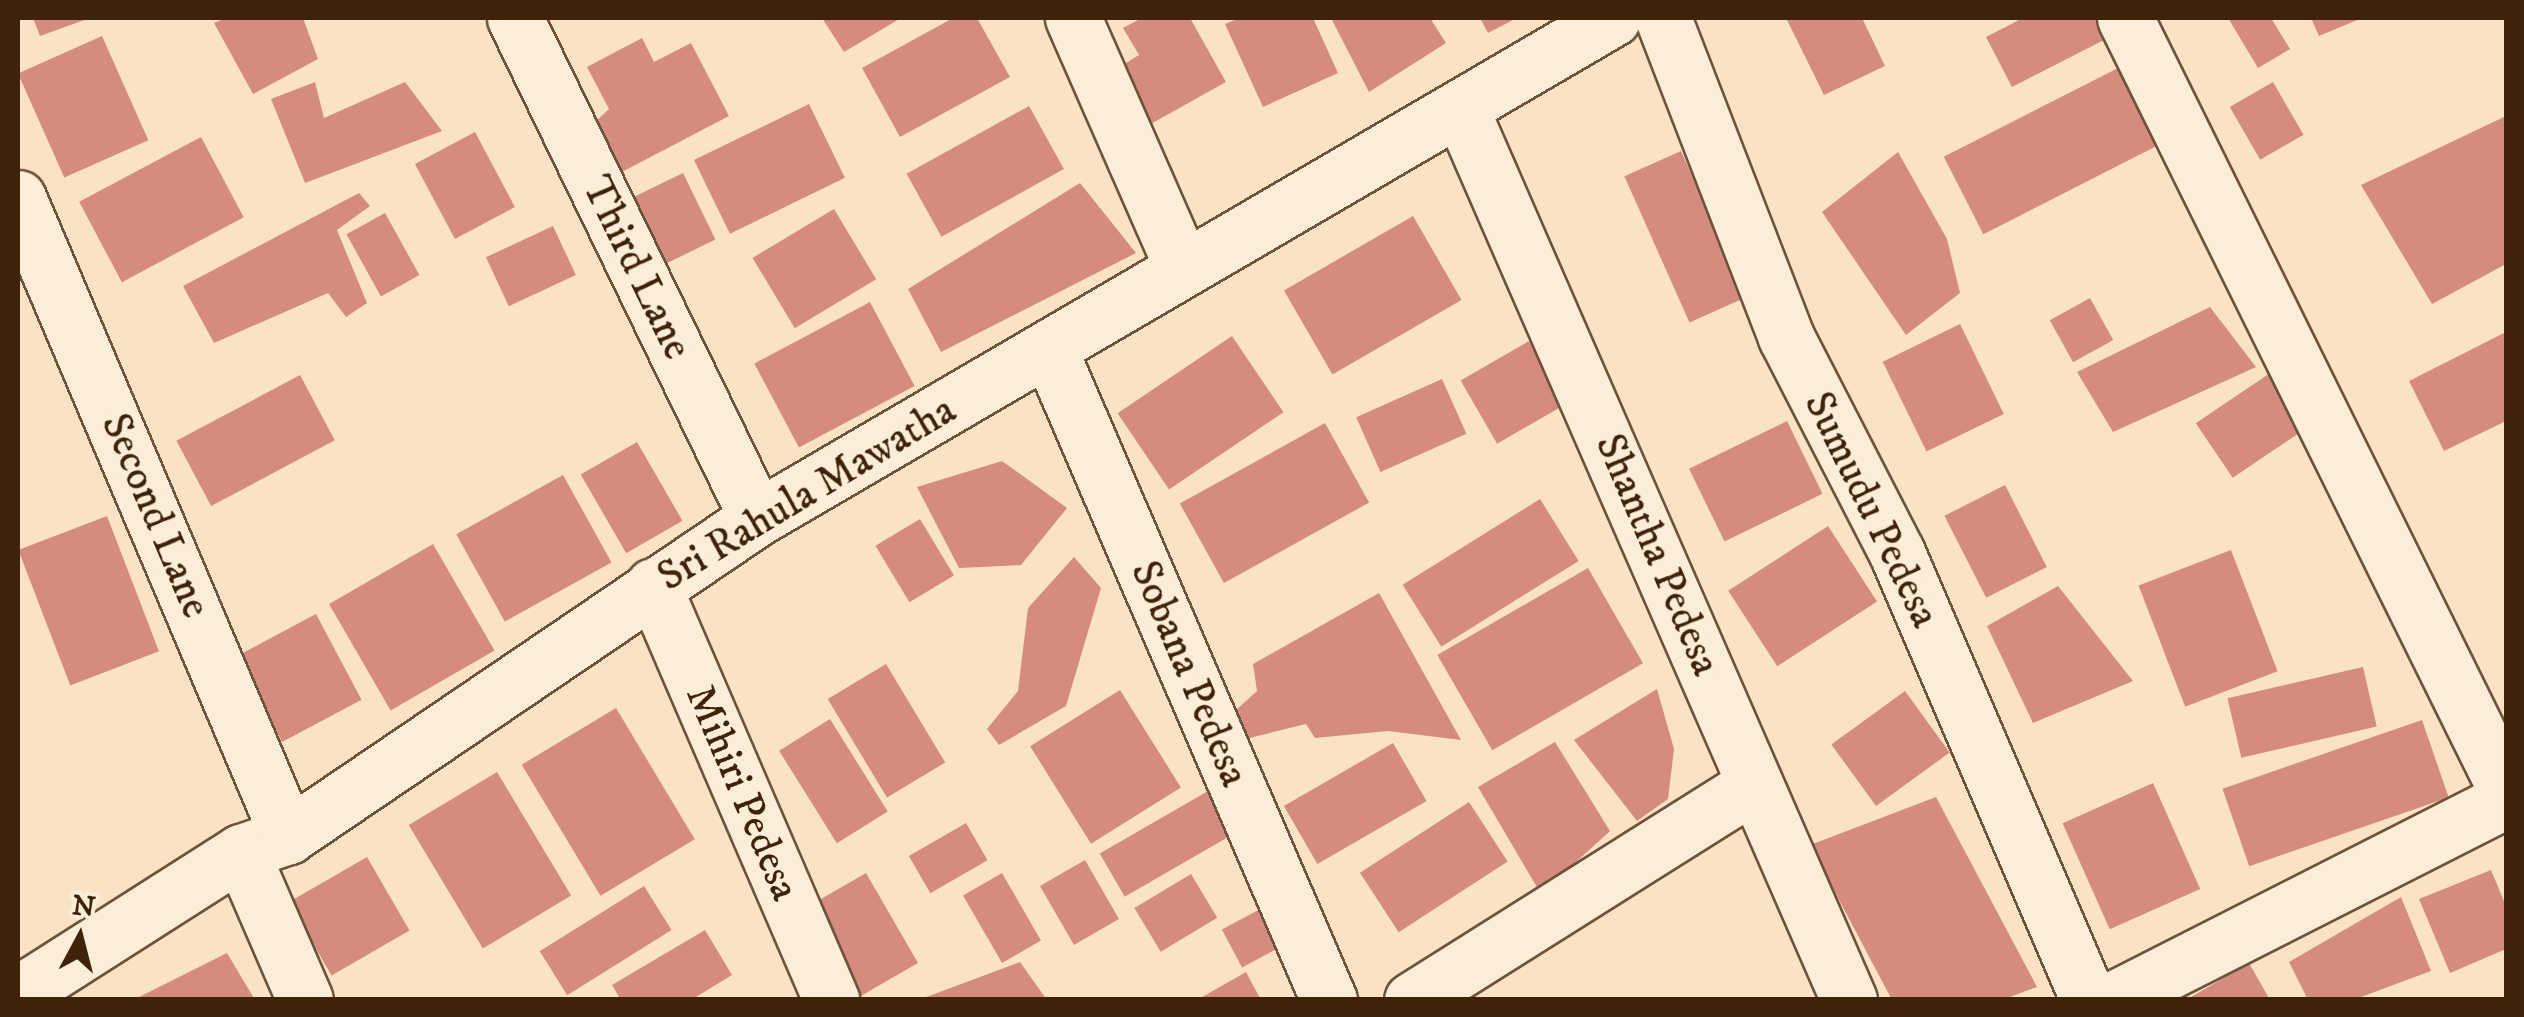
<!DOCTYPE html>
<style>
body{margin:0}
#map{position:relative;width:2524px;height:1017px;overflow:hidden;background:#fae3c5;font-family:"IM FELL DW Pica",serif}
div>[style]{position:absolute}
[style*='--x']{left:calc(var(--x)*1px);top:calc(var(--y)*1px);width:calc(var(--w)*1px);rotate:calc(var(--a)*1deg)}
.building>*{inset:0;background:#d58b7d;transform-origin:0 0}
.roads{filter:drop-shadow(2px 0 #6d5339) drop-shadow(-2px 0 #6d5339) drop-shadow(0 2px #6d5339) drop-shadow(0 -2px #6d5339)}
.street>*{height:55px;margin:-27.5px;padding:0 27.5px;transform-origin:27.5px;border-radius:27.5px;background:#fcedd9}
span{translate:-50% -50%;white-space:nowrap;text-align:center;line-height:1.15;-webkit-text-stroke:10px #fcedd9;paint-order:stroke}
.street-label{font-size:42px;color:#3e230a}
.frame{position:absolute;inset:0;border:20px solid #3e230a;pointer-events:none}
.north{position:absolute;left:30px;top:887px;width:100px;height:100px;-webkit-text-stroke:8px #fcedd9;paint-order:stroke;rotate:7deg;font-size:28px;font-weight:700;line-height:40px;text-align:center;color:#3e230a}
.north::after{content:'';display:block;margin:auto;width:35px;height:45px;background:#3e230a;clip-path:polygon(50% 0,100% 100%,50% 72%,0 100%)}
</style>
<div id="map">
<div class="building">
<div style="clip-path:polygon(33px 18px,90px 18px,40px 36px)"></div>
<div style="clip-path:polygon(226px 18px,303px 18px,318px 59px,253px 94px,214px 23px)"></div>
<div style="clip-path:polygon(822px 18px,901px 18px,844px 52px)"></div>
<div style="clip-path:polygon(953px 18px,977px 18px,1010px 77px,900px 137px,862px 68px)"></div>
<div style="clip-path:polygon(1142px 18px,1190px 18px,1226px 82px,1149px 125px,1116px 69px,1139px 55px,1123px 28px)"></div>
<div style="clip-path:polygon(1240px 18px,1313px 18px,1338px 73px,1263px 107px,1225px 24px)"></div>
<div style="clip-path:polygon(1331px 18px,1430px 18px,1446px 43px,1369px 92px)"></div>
<div style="clip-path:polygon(1480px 18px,1517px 18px,1488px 33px)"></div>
<div style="clip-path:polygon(1786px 18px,1862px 18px,1885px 66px,1824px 95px)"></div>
<div style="clip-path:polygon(2023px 18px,2095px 18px,2106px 39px,2012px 87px,1986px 37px)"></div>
<div style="clip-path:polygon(2228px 18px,2271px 18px,2290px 49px,2258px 68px)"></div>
<div style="clip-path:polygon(2311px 18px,2362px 18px,2319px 36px)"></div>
<div style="left:102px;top:36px;width:114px;height:92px;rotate:66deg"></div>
<div style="clip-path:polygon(642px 38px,654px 62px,691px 43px,729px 116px,620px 173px,594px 123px,609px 109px,587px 67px)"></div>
<div style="left:2122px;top:66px;width:87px;height:200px;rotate:63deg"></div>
<div style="clip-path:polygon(315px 82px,324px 118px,405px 82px,442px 131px,305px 183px,271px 99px)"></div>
<div style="left:2273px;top:82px;width:61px;height:50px;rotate:60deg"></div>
<div style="left:809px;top:104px;width:82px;height:128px;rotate:64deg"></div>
<div style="left:1029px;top:106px;width:72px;height:140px;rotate:61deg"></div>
<div style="clip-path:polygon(2506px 116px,2506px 264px,2432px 304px,2361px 185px)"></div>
<div style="left:475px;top:132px;width:85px;height:68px;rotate:62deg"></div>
<div style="left:201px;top:137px;width:91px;height:138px;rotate:62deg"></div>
<div style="left:1681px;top:151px;width:160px;height:62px;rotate:66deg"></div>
<div style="clip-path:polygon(1898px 152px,1947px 239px,1960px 293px,1906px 335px,1822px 212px)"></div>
<div style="left:683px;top:173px;width:74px;height:56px;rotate:64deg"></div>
<div style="clip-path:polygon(1080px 183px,1136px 253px,941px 352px,908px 289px)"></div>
<div style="clip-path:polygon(359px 193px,370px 206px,337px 230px,367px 303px,346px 317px,328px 293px,214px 343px,183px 286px)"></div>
<div style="left:834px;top:209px;width:82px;height:95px;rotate:59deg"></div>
<div style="left:385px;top:213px;width:71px;height:44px;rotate:61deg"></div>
<div style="left:1413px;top:216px;width:97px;height:149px;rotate:60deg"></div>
<div style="left:553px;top:226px;width:54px;height:74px;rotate:65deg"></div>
<div style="left:2090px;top:298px;width:48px;height:46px;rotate:61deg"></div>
<div style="left:870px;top:302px;width:95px;height:131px;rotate:62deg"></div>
<div style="clip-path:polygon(2210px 307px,2256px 367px,2113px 432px,2077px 372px)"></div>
<div style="left:1960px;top:324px;width:100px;height:86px;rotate:64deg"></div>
<div style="clip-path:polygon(2506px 332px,2506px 421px,2444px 451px,2409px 381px)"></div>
<div style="left:1232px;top:336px;width:92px;height:138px;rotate:56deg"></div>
<div style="left:1529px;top:341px;width:73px;height:79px;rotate:60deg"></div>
<div style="left:2282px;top:365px;width:66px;height:104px;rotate:56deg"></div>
<div style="left:300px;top:375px;width:74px;height:140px;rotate:62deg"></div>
<div style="left:1442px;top:379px;width:60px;height:94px;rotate:66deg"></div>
<div style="left:1787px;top:421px;width:81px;height:109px;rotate:64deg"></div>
<div style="left:1325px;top:423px;width:91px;height:166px;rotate:61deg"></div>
<div style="left:637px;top:442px;width:91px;height:65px;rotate:60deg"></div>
<div style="clip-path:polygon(1002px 461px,1067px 508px,1021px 565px,959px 568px,917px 487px)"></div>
<div style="left:563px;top:475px;width:100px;height:122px;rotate:61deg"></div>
<div style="left:2005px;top:485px;width:92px;height:68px;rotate:63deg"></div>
<div style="left:1540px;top:499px;width:73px;height:162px;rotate:58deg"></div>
<div style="left:107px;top:516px;width:145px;height:95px;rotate:69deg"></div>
<div style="left:920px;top:519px;width:66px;height:52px;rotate:59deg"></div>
<div style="left:1828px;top:526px;width:90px;height:119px;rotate:57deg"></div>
<div style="left:433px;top:544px;width:123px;height:120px;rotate:60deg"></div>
<div style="left:2231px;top:550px;width:130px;height:99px;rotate:69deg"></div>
<div style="clip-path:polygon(1074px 557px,1101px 588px,1066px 706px,999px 745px,987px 729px,1018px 691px,1028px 608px)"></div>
<div style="left:1588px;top:568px;width:110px;height:174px;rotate:60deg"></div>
<div style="clip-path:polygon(2058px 586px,2133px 681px,2033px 723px,1987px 626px)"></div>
<div style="clip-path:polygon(1379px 593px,1461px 740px,1388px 731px,1315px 738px,1306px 724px,1237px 741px,1224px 721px,1257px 691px,1253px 664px)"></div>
<div style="left:316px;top:614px;width:97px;height:90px;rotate:62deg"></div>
<div style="left:886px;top:664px;width:115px;height:68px;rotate:59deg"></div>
<div style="left:2363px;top:667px;width:61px;height:139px;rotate:77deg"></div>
<div style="clip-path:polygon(1657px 689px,1674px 749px,1668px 799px,1637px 821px,1574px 740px)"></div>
<div style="left:1120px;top:690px;width:115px;height:106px;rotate:58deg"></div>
<div style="left:1905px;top:691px;width:76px;height:91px;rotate:54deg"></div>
<div style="left:616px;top:708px;width:153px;height:110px;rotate:59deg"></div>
<div style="left:830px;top:719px;width:109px;height:60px;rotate:58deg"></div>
<div style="left:2422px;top:720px;width:82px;height:211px;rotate:71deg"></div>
<div style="clip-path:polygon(1555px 742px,1610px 831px,1541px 894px,1478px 787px)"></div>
<div style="left:1393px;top:743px;width:67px;height:126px;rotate:60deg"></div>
<div style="left:497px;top:772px;width:144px;height:103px;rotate:59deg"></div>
<div style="left:2153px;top:783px;width:116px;height:99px;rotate:66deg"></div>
<div style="left:1208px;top:791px;width:50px;height:125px;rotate:60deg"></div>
<div style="clip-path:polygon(1936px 797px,2037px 987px,2002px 1000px,1892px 1000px,1810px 845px)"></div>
<div style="left:1469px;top:802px;width:71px;height:130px;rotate:57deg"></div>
<div style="left:966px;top:823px;width:43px;height:66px;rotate:60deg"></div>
<div style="left:367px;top:857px;width:85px;height:90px;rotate:60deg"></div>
<div style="left:1085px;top:860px;width:68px;height:52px;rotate:60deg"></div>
<div style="clip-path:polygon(2491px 870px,2506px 906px,2506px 949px,2450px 973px,2419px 899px)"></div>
<div style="left:866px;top:873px;width:104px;height:68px;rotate:60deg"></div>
<div style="left:1002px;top:873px;width:78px;height:45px;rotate:60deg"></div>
<div style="left:1191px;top:874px;width:51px;height:66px;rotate:59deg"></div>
<div style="left:644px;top:886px;width:52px;height:123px;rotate:58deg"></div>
<div style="clip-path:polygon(2401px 897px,2431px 971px,2353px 1000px,2308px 1000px,2289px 962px)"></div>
<div style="left:1266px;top:906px;width:43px;height:50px;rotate:62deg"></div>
<div style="clip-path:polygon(705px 930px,732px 975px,691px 1000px,621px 1000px,612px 985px)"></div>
<div style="clip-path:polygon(227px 953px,255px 1000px,133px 1000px)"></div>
<div style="clip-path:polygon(1020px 962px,1047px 1000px,921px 1000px,921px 999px)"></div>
<div style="clip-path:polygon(2249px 963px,2270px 1000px,2186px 1000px)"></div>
<div style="clip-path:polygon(1246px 972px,1261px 1000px,1197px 1000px)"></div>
</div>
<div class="roads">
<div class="street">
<div style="--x:515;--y:18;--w:555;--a:64.17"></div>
<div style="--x:1073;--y:18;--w:271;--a:66.3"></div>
<div style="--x:1663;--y:18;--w:342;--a:68.9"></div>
<div style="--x:1786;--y:337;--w:243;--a:62.8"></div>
<div style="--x:1897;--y:553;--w:486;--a:66.8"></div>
<div style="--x:2125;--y:18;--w:861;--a:63.73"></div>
<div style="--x:1462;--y:112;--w:969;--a:66.45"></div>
<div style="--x:18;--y:198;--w:693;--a:67.06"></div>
<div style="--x:1049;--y:349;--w:709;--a:66.73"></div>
<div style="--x:653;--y:586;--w:451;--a:66.7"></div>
<div style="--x:241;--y:852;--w:161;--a:66.6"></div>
<div style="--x:18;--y:994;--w:264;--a:-32.5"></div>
<div style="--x:241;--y:852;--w:50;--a:-18.8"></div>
<div style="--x:288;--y:836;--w:567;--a:-34.14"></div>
<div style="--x:757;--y:518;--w:991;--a:-30.29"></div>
<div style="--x:1412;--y:1000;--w:405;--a:-32.2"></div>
<div style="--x:2112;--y:1000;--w:442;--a:-26.9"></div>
</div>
</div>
<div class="street-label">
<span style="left:636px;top:268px;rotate:64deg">Third Lane</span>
<span style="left:807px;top:494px;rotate:-31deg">Sri Rahula Mawatha</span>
<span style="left:1871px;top:510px;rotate:64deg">Sumudu Pedesa</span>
<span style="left:155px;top:516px;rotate:67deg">Second Lane</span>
<span style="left:1657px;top:555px;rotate:67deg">Shantha Pedesa</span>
<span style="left:1189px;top:674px;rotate:67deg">Sobana Pedesa</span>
<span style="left:742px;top:793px;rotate:67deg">Mihiri Pedesa</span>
</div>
<div class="frame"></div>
<div class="north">N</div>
</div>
